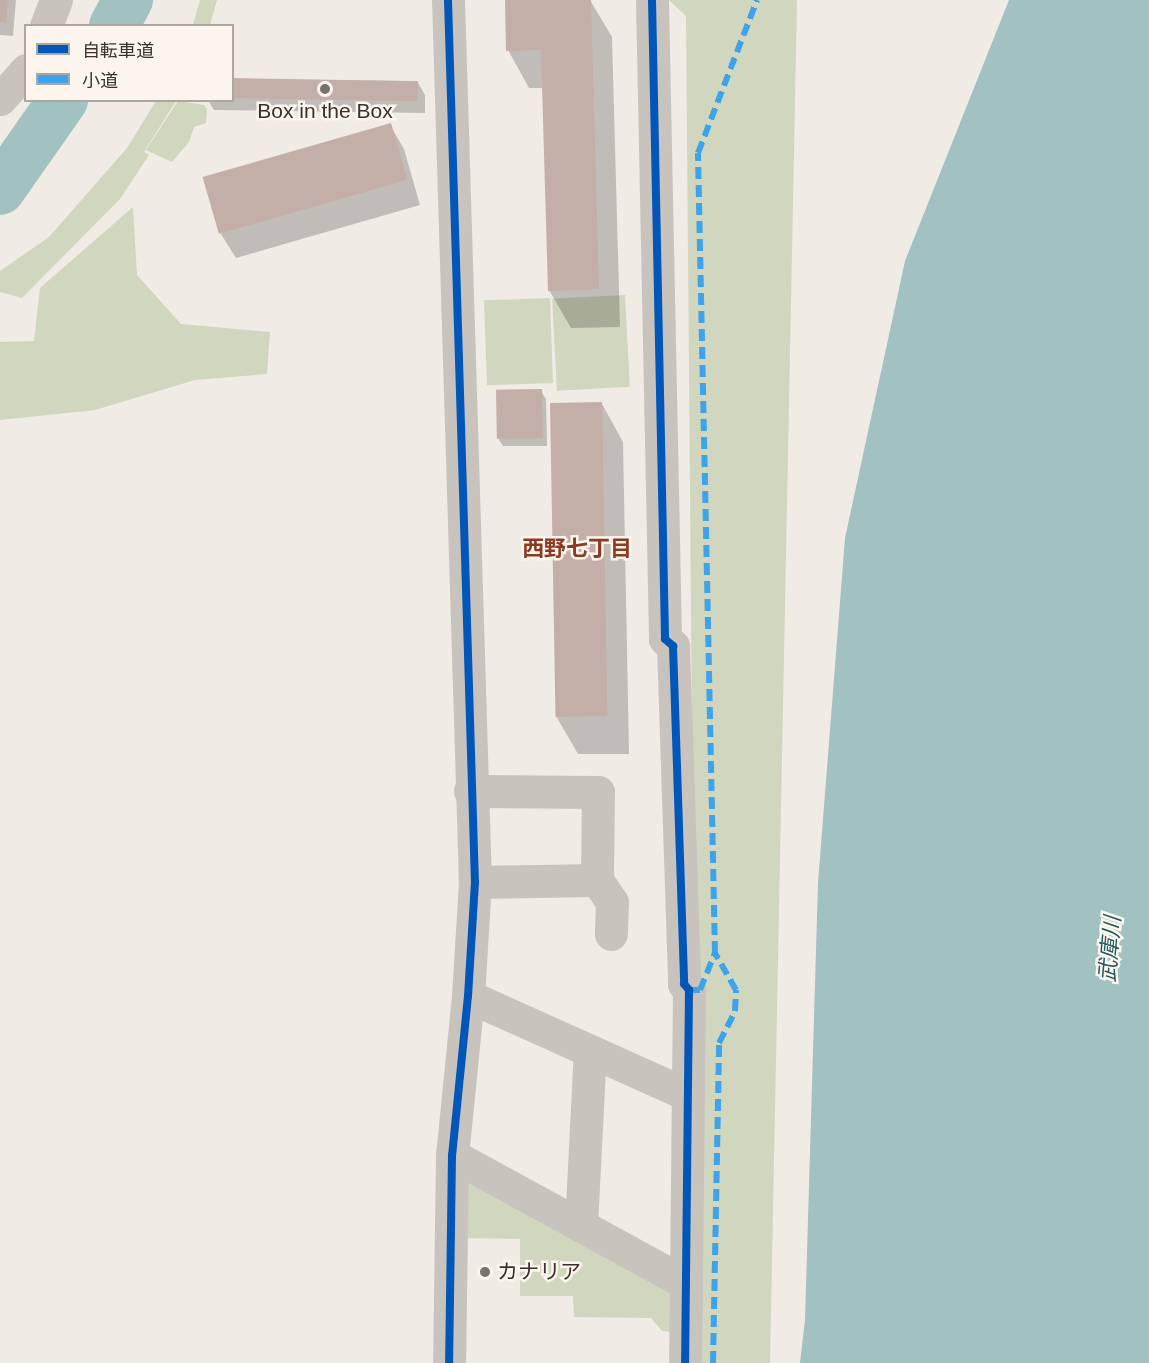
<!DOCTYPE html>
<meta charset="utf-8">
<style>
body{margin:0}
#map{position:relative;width:1149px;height:1363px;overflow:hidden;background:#f0ebe5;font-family:Arial,"Noto Sans JP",sans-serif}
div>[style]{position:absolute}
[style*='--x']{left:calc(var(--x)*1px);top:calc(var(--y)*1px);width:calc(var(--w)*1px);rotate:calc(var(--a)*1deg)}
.green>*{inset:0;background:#d1d6bf;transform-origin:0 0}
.water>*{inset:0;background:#a1c2c1}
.shadow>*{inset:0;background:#0003}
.river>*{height:50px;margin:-25px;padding:0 25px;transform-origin:25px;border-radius:25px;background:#a1c2c1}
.building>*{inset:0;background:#c3afa7;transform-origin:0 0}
.minor>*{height:33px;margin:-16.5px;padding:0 16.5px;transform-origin:16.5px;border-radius:16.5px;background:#c9c3be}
.quiet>*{height:6px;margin-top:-3px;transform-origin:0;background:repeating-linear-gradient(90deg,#3fa3eb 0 12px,transparent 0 18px)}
.cycleway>*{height:8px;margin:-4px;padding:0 4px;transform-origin:4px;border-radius:4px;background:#0057b8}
.dots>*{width:16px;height:16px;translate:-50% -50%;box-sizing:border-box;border:3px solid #fbf5ee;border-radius:50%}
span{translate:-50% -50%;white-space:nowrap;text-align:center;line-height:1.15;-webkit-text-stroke:5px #fbf5ee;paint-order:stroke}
.poi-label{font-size:21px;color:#3b302b}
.left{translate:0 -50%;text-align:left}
.neighbourhood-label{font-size:22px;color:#8c3b22;font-weight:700}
.water-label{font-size:22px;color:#1f5a5e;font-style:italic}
.legend{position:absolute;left:24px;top:24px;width:210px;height:78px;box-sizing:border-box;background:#fbf5ee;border:2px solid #aea6a0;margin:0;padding:8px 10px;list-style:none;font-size:18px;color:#3b302b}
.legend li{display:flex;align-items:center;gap:12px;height:30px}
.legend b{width:30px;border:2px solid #aea6a0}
</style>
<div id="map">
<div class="green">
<div style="clip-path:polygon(200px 0,217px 0,210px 25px,193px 25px)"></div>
<div style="clip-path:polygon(669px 0,797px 0,770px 1363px,701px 1363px,694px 973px,686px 16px)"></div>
<div style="clip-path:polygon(156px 101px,176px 101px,144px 152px,149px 155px,120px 199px,22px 298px,0 292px,0 271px,49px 237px,127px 148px)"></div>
<div style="clip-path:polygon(178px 101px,204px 105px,207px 109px,206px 123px,194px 127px,189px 142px,172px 162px,146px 150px)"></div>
<div style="clip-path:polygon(133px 207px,137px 275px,181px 324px,270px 332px,267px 374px,195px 380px,95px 410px,0 420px,0 342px,34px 341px,40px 288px)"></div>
<div style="left:625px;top:295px;width:92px;height:73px;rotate:87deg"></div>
<div style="left:550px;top:298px;width:85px;height:66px;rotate:88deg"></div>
<div style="clip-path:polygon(461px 1178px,679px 1294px,679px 1333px,662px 1331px,651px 1318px,574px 1317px,573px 1296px,520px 1296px,520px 1239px,457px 1238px)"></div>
</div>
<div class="water">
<div style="clip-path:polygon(1009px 0,1149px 0,1149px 1363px,800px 1363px,805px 1320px,818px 883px,845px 538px,905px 261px)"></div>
</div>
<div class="shadow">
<div style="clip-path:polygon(0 0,16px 0,13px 36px,0 35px)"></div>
<div style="clip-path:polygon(566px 0,590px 0,612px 37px,620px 327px,571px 328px,549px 290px,544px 88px,529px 88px,508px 50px)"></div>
<div style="clip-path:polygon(232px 79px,417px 81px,425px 95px,425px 113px,214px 110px,208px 100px,232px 100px)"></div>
<div style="clip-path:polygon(390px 125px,404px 149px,420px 205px,236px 258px,221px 234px,205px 178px)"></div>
<div style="clip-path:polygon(541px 391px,546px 399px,547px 446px,503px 446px,498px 438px)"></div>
<div style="clip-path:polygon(602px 404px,623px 442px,629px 754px,578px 754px,556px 716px)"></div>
</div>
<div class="river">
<div style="--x:114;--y:26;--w:30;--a:-62"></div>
<div style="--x:0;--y:190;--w:110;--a:-55"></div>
</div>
<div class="building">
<div style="clip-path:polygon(0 0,8px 0,6px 23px,0 22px)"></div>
<div style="clip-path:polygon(505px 0,591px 0,599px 289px,548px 291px,541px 50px,506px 51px)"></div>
<div style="left:232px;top:78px;width:186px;height:20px;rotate:1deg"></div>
<div style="left:391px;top:123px;width:59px;height:196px;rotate:74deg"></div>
<div style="left:542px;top:389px;width:49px;height:46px;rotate:89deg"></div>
<div style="left:602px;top:402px;width:314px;height:52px;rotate:89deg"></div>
</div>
<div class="minor">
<div style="--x:448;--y:0;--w:882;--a:88.25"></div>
<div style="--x:475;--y:882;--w:114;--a:93.5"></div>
<div style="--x:468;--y:996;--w:160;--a:95.7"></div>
<div style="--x:452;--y:1155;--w:208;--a:90.8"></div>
<div style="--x:652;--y:0;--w:639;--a:88.83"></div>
<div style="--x:665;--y:639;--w:11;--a:41"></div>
<div style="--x:673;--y:646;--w:338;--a:88.1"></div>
<div style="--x:684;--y:984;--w:8;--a:50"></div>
<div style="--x:689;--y:990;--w:373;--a:90.6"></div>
<div style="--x:46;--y:26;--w:28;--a:-69"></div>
<div style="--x:0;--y:99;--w:39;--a:-48"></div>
<div style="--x:470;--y:791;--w:128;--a:0.4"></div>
<div style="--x:598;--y:792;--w:88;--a:90.7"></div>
<div style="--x:597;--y:880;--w:122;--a:179.1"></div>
<div style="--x:597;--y:880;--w:27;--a:56"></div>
<div style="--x:612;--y:902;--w:32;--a:92"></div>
<div style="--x:468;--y:996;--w:241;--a:24.2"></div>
<div style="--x:452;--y:1155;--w:267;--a:28.7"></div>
<div style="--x:581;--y:1226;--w:175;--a:-87.1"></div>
</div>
<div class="quiet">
<div style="--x:689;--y:990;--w:11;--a:0"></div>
<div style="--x:700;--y:990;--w:40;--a:-68"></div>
<div style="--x:713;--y:1363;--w:320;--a:-88.9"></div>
<div style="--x:719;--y:1043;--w:36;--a:-63"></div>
<div style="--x:735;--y:1011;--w:21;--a:-87"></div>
<div style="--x:736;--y:990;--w:43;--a:-119.6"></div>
<div style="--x:715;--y:953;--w:800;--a:-91.22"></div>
<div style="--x:698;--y:153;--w:164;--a:-68.9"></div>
</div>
<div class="cycleway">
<div style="--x:448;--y:0;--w:882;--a:88.25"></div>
<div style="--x:475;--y:882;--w:114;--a:93.5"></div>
<div style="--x:468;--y:996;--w:160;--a:95.7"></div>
<div style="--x:452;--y:1155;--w:208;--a:90.8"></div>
<div style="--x:652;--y:0;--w:639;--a:88.83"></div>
<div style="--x:665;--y:639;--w:11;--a:41"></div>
<div style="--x:673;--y:646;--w:338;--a:88.1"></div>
<div style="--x:684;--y:984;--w:8;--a:50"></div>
<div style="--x:689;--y:990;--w:373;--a:90.6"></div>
</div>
<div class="dots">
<div style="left:325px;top:89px;background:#7a716c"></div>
<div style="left:485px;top:1272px;background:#7a716c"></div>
</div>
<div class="poi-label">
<span style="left:325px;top:111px">Box in the Box</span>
<span class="left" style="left:497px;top:1272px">カナリア</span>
</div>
<div class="neighbourhood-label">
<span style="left:577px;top:549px">西野七丁目</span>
</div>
<div class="water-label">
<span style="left:1110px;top:949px;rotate:-85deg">武庫川</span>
</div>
<ul class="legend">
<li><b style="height:8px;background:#0057b8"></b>自転車道</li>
<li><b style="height:8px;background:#3fa3eb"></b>小道</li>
</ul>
</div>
